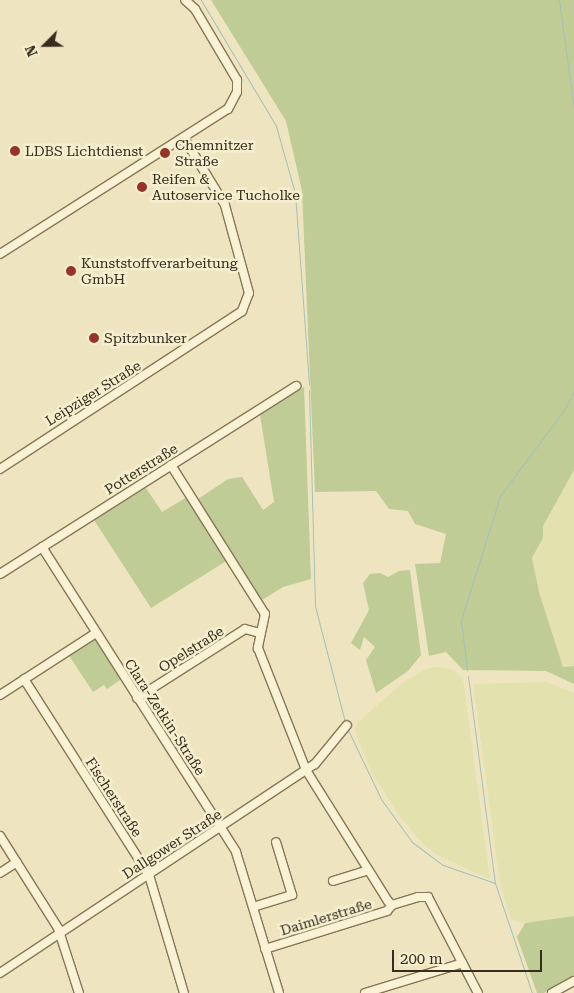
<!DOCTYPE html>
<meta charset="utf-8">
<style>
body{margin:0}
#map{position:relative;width:574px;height:993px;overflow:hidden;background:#eee5c0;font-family:"Roboto Serif",serif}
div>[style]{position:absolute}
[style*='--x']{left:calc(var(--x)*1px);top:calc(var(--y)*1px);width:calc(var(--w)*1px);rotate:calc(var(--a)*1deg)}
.farmland>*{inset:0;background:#e3e1ae}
.green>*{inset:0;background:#bfcc95}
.stream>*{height:1px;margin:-0.5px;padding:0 0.5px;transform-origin:0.5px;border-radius:0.5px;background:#a3c0bb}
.roads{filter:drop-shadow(1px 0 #877658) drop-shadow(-1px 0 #877658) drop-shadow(0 1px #877658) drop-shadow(0 -1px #877658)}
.minor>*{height:8px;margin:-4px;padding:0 4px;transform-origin:4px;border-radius:4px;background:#f9f2d4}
.dots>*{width:14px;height:14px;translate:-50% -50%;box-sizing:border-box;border:2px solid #f5efd0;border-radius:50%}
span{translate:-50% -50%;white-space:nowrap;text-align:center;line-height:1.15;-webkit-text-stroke:5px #f5efd0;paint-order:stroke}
.poi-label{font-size:14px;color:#372c1d}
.left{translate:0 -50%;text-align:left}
.street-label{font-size:14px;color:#372c1d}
.north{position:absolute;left:20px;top:20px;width:50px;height:50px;-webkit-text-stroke:4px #f5efd0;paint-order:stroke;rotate:247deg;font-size:14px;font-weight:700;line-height:20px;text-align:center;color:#372c1d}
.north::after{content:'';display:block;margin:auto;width:18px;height:22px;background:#372c1d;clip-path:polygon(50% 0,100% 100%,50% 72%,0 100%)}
.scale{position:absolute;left:392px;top:950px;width:150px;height:22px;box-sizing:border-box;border:2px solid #372c1d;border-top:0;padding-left:6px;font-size:15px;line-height:18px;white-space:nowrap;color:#372c1d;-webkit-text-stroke:4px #f5efd0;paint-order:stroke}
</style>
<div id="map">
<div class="farmland">
<div style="clip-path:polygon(574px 470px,574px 666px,563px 667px,539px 592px,532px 558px,543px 538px,543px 526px)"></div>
<div style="clip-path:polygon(439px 667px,454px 670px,463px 679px,490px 879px,437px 855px,423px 844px,398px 814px,371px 772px,355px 731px,357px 723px,406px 680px,428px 668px)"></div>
<div style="clip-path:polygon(546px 682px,574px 693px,574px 916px,525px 923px,511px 919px,500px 883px,473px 684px)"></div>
</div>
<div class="green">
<div style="clip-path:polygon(211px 0,574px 0,574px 470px,543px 526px,543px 538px,532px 558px,539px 592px,563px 667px,574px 666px,574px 684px,546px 671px,463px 670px,446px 652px,429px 656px,415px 564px,440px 563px,446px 534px,415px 524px,408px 511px,389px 509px,376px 491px,315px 492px,302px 191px,286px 121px)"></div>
<div style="clip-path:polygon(304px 387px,311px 579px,283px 587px,262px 600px,198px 499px,228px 479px,242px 477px,263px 510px,274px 502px,260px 415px)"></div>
<div style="clip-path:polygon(146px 488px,162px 512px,187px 497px,228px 560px,151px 608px,94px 520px)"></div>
<div style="clip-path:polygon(410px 570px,421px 655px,408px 671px,376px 693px,366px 660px,375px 647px,364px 637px,360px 650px,351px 643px,369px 610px,363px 583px,370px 574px,380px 573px,388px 577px,399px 571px)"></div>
<div style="clip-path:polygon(93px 637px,98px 639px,123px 678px,107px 689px,104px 685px,93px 692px,68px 654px)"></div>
<div style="clip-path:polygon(574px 916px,574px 976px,544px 993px,537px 993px,517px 937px,525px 923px)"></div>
</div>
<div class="stream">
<div style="--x:201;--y:0;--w:147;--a:59.2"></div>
<div style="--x:276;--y:126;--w:70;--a:74.2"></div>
<div style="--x:295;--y:193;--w:192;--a:85.8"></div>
<div style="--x:559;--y:0;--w:110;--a:82.2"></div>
<div style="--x:309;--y:390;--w:216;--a:88.4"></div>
<div style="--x:315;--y:606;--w:120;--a:75.5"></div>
<div style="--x:467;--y:670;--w:50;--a:-96.8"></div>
<div style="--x:461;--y:620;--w:130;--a:-72.5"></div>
<div style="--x:500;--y:496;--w:107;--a:-53.3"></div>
<div style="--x:564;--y:410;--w:21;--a:-62"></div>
<div style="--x:468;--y:676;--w:209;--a:82.6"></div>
<div style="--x:495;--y:883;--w:116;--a:71.4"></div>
<div style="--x:348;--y:730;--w:76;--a:64.4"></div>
<div style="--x:381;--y:799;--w:53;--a:54.2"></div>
<div style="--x:412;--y:842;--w:39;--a:37"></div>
<div style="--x:443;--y:865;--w:55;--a:19.1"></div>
</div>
<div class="roads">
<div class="minor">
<div style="--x:0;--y:254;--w:270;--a:-32.5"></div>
<div style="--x:228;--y:109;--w:19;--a:-62"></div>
<div style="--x:237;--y:92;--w:12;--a:-90"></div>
<div style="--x:237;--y:80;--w:82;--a:-120.6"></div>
<div style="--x:195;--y:9;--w:13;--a:-138"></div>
<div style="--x:171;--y:465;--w:176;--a:57.8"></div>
<div style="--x:265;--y:614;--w:35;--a:102"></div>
<div style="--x:258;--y:648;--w:131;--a:68.5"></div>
<div style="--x:306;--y:770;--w:155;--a:58"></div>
<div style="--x:388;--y:901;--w:6;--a:45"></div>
<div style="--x:392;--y:905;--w:27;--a:-17"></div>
<div style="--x:418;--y:897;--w:10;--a:0"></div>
<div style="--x:428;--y:897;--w:108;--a:62.5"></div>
<div style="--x:0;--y:469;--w:289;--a:-33.1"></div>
<div style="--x:242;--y:311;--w:19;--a:-69"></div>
<div style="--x:249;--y:293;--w:91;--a:-105.3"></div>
<div style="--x:225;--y:205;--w:79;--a:-121.5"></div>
<div style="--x:42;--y:547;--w:361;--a:57.5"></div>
<div style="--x:236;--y:852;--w:147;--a:73"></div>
<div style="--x:0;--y:574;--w:351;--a:-32.4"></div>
<div style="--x:24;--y:679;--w:232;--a:57.5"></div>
<div style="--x:149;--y:875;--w:123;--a:73.5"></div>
<div style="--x:0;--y:695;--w:114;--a:-32.9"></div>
<div style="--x:137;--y:698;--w:128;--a:-32.6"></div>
<div style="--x:245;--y:629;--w:16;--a:15"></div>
<div style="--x:0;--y:836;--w:109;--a:57.8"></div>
<div style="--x:58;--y:928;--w:68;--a:72.1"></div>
<div style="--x:0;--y:873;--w:20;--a:-33"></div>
<div style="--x:333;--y:881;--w:37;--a:-17"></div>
<div style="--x:253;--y:907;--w:41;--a:-17.1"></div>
<div style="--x:292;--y:895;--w:55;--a:-106.8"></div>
<div style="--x:265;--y:949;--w:128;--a:-17.3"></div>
<div style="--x:387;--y:911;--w:8;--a:-50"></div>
<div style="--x:0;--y:973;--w:378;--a:-33.6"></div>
<div style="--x:315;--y:764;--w:50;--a:-50.6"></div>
<div style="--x:365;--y:993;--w:102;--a:-17"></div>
<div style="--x:552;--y:993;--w:25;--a:-29"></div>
</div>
</div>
<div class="dots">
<div style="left:15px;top:151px;background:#963428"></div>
<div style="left:165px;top:153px;background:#963428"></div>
<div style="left:142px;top:187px;background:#963428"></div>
<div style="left:71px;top:271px;background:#963428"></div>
<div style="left:94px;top:338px;background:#963428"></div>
</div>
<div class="poi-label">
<span class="left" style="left:175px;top:153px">Chemnitzer<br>Straße</span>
<span class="left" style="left:25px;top:151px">LDBS Lichtdienst</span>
<span class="left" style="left:152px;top:187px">Reifen &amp;<br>Autoservice Tucholke</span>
<span class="left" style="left:81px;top:271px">Kunststoffverarbeitung<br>GmbH</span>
<span class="left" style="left:104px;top:338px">Spitzbunker</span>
</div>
<div class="street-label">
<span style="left:93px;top:393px;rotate:-32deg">Leipziger Straße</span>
<span style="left:141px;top:469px;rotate:-32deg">Potterstraße</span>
<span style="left:191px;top:649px;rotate:-32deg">Opelstraße</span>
<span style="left:165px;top:717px;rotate:57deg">Clara-Zetkin-Straße</span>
<span style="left:114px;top:797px;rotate:57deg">Fischerstraße</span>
<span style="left:172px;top:844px;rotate:-33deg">Dallgower Straße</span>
<span style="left:326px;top:917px;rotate:-17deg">Daimlerstraße</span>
</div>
<div class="north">N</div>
<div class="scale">200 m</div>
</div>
